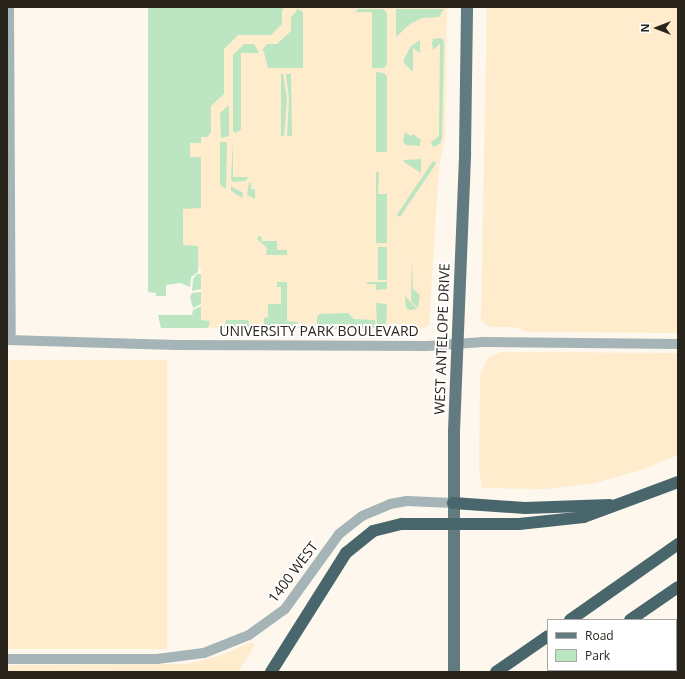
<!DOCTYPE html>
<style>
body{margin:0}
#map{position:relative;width:685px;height:679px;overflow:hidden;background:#fdf7ed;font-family:"Open Sans",sans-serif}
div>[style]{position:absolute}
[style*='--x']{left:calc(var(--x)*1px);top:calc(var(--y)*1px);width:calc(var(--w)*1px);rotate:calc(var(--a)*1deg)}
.built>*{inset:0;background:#feeccc;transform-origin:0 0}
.green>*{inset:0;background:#bce5c2;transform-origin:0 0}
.minor>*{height:8px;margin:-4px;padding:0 4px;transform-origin:4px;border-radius:4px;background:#a5b4b7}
.tertiary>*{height:10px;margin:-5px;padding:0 5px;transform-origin:5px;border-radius:5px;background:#a5b4b7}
.primary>*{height:12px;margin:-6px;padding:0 6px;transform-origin:6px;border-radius:6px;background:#617b80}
.motorway>*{height:12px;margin:-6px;padding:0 6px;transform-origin:6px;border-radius:6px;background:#48666c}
span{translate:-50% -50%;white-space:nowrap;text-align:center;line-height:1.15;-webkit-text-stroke:4px #fff;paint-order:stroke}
.street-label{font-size:14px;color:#2a251c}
.frame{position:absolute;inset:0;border:8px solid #2a251c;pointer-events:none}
.legend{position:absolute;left:547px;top:619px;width:130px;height:52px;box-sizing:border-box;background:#fff;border:1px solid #aaa8a4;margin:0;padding:5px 7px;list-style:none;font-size:12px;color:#2a251c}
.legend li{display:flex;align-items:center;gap:8px;height:20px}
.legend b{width:20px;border:1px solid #aaa8a4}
.north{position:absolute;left:637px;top:8px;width:40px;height:40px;-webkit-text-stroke:3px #fff;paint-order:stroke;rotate:270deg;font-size:11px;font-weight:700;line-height:16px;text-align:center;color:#2a251c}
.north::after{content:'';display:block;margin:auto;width:14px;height:18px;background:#2a251c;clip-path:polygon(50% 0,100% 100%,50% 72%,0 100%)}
</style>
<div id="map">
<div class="built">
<div style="clip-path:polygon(148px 7px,447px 7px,445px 138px,439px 166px,429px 325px,422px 329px,201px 328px,201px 267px,148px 266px)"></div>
<div style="clip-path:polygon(487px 7px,678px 7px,678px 333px,529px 332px,513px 327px,490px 327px,481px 321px)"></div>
<div style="clip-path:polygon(502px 352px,678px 353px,678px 455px,644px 469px,595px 483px,547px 489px,482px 488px,479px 470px,480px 375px,488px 358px)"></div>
<div style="left:7px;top:360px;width:160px;height:289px"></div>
<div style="clip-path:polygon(251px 642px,255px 645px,238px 672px,7px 672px,7px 665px,186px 664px,222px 655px)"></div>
</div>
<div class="green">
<div style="clip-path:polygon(148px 7px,285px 7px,282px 10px,282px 24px,271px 35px,238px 35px,224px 49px,224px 94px,211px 106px,211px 133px,207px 137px,201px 137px,201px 143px,190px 143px,190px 157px,201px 157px,201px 208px,183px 209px,183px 245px,198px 246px,198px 272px,191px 277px,190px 287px,180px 283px,166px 285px,166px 296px,156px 296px,156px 293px,148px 292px)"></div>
<div style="clip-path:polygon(298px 9px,303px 12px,303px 68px,268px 68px,263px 49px,267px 44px,277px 44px,291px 31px,291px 17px)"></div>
<div style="clip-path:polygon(358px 9px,383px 9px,387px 13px,387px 64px,384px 68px,372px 68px,372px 12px,355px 12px)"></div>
<div style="clip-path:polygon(396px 9px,444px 9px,439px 17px,422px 18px,410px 24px,396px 37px)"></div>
<div style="clip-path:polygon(439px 38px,443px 39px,444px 44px,442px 138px,440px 144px,433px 147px,431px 142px,439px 136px,440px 44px,433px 50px,432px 44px,433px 39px)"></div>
<div style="clip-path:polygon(420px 40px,420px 53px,413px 48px,413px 72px,404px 63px,404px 59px,411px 46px)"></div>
<div style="clip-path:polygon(244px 44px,254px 44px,259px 53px,241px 53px,241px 129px,236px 133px,233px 131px,233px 55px)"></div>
<div style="clip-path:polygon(376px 72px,384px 73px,387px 76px,387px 152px,376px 152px)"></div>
<div style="clip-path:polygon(281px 74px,283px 74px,287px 99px,284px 136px,281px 136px)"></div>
<div style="clip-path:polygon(286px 74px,291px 74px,292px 136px,287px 136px,289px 99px)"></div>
<div style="clip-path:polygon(229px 105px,229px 136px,221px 138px,220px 113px)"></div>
<div style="clip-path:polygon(405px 132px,411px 136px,413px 134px,421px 140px,420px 146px,406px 145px,403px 142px)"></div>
<div style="clip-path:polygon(233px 141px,233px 177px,248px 177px,246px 181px,233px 182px,231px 179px)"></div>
<div style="clip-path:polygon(220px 142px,227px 142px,226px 189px,220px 185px)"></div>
<div style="clip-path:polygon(421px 159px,421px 173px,404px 162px,404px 160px)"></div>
<div style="left:433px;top:161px;width:4px;height:65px;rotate:34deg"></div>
<div style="clip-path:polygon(376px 172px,379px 172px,378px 194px,387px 194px,387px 243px,376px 243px)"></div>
<div style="clip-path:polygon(249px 183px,251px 183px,251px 189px,255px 189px,255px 199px,247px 195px)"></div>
<div style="clip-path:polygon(231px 186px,243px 193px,242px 198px,231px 191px)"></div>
<div style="clip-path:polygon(259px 236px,261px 236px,262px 241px,277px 241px,277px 250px,287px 250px,287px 255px,266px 255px,267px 248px,257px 239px)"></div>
<div style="left:378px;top:247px;width:9px;height:33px"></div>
<div style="clip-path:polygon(412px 260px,413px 289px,420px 295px,418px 308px,411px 301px)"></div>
<div style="clip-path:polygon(197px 274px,201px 274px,201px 289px,192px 291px,193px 279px)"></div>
<div style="clip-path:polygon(277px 282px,287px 282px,287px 321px,298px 322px,299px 328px,264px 327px,264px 318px,268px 317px,268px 304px,281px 304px,281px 287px,277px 287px)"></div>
<div style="clip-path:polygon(367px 282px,387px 282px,387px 289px,376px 290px,376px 284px,367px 284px)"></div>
<div style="clip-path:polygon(201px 292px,201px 304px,193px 308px,190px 297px,192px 293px)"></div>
<div style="clip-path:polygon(405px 296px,417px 309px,410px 310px,406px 308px)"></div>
<div style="clip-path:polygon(376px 303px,387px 304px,386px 327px,377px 328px)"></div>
<div style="clip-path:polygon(201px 306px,201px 320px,210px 321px,208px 328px,161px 328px,158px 315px,192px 315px,193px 310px)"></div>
<div style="clip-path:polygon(348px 313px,354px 319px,375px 320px,376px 328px,351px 329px,351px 324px,345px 324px,345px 329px,317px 329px,317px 316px,320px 314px)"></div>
<div style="clip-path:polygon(226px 320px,248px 320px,250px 328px,224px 328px)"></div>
<div style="clip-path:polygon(678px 653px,678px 672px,660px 672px,676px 670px)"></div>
</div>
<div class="minor">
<div style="--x:10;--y:7;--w:333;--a:89.7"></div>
</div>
<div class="tertiary">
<div style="--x:7;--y:340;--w:169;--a:1.7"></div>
<div style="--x:176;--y:345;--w:251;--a:0.2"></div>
<div style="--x:427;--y:346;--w:56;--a:-4.1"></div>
<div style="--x:483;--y:342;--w:195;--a:0.6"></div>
<div style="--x:7;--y:659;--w:150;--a:0"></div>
<div style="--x:157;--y:659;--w:47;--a:-7.3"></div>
<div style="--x:204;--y:653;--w:48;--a:-21.8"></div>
<div style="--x:249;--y:635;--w:44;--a:-35.8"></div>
<div style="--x:285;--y:609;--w:92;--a:-54.2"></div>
<div style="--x:339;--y:534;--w:29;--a:-38"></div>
<div style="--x:362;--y:516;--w:30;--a:-23"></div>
<div style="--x:390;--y:504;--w:17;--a:-10"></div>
<div style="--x:407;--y:501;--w:46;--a:2.5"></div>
</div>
<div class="primary">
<div style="--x:454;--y:672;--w:241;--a:-90"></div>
<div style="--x:454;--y:431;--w:278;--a:-87.7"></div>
<div style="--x:465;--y:153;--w:146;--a:-89.2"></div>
</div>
<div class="motorway">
<div style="--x:453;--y:503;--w:72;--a:4"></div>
<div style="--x:525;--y:508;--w:85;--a:-2"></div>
<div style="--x:570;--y:620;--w:132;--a:-35.1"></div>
<div style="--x:630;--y:620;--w:58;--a:-34.5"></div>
<div style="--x:676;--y:630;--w:3;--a:-45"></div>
<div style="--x:271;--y:672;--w:141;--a:-57.8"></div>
<div style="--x:346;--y:553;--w:35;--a:-39"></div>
<div style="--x:373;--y:531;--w:30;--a:-14"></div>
<div style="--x:402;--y:524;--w:117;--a:0"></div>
<div style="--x:519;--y:524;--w:65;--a:-6.1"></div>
<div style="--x:584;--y:517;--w:100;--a:-20.4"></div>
<div style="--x:496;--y:672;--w:63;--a:-34.7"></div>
<div style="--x:556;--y:672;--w:3;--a:-45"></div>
<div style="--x:636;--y:672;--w:3;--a:-45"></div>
</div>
<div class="street-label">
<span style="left:319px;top:331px">UNIVERSITY PARK BOULEVARD</span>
<span style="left:442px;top:339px;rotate:-88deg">WEST ANTELOPE DRIVE</span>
<span style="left:293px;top:572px;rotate:-53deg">1400 WEST</span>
</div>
<div class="frame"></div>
<ul class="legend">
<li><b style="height:5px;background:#617b80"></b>Road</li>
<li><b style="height:11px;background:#bce5c2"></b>Park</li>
</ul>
<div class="north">N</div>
</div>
